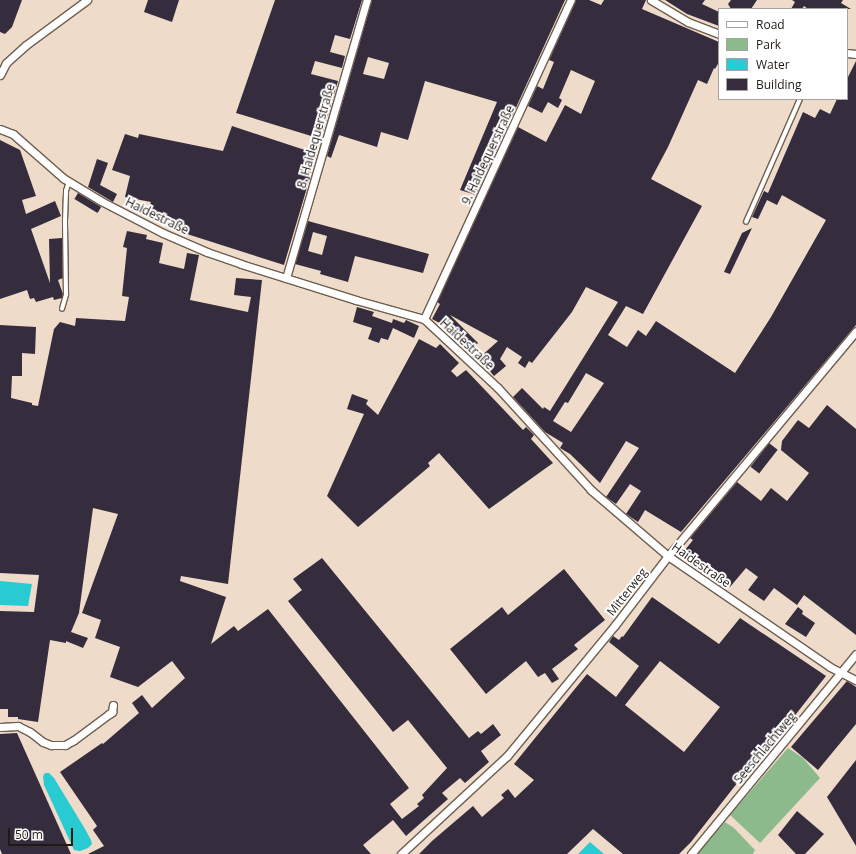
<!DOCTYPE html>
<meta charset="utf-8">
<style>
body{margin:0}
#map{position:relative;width:856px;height:854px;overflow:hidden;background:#eedbca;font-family:"Open Sans",sans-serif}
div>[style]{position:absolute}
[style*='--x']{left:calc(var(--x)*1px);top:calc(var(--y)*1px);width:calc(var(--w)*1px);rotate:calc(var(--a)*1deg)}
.green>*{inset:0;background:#8dba8c}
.water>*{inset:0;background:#27cbd1}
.building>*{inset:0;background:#352d3e;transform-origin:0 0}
.roads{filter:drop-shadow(1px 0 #6f5f50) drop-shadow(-1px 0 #6f5f50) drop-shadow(0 1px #6f5f50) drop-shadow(0 -1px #6f5f50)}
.lane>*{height:3.5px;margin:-1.75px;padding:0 1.75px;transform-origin:1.75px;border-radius:1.75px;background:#fff}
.street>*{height:7px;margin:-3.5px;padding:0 3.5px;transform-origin:3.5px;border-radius:3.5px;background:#fff}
span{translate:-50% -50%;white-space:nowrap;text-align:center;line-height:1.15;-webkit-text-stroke:4px #fff;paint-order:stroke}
.street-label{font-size:12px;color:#201a14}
.legend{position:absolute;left:718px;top:8px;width:130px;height:92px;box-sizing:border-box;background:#fff;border:1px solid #a6a3a1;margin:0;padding:5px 7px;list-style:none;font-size:12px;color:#201a14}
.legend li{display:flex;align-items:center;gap:8px;height:20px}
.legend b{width:20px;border:1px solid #a6a3a1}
.scale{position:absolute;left:8px;top:828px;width:65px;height:18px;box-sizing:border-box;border:2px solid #201a14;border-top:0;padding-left:5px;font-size:12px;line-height:14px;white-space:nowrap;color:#201a14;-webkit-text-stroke:3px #fff;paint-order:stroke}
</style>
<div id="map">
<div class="green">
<div style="clip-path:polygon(788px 748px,803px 758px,820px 778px,760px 843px,730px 815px)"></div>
<div style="clip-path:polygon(725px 822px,734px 828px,755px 850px,753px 854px,696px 854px)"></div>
</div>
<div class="water">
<div style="clip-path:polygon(0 581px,32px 584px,28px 606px,0 605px)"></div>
<div style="clip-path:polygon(45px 773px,49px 773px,54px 778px,85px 829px,91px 840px,92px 844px,88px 848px,80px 851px,74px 850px,44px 785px,43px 776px)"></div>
<div style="clip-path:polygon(590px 842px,604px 854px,578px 854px)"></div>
</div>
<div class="building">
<div style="clip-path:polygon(0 0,22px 0,12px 27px,5px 34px,0 32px)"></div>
<div style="clip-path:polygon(148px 0,179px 0,172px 22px,144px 12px)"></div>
<div style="clip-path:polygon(275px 0,362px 0,350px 39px,335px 35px,330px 52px,345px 56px,342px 68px,315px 61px,311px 74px,338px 81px,321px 139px,236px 113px)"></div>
<div style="clip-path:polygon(evenodd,372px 0,565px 0,476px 195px,460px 190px,497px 102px,425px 81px,408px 140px,381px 132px,377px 147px,339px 135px,331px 158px,327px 156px,372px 0,368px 57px,389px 63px,384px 79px,363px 74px,368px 57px)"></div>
<div style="clip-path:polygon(evenodd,576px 0,589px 0,601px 5px,604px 0,646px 0,642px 9px,719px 42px,719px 62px,715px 69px,714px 68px,707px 84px,698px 80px,668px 147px,651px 179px,702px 206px,643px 314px,626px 306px,608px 335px,627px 347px,638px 330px,646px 336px,656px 321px,735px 373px,771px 317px,826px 220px,782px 195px,777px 205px,767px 200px,758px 219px,752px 217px,764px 191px,768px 193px,803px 112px,815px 118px,820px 109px,830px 114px,837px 99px,847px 99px,847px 79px,856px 61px,856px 325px,681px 532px,645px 510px,638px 522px,626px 514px,641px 491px,630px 484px,616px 504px,606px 497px,639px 448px,626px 441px,600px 483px,570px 454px,560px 448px,563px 443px,545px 432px,513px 397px,522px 388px,543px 409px,544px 407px,550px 411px,618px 302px,586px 287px,572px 312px,532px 363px,529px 361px,525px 368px,518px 363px,522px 357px,507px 347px,500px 359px,506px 366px,494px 376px,479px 358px,498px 341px,450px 315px,478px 343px,471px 351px,451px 333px,453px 330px,432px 319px,440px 304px,437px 302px,518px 127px,546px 142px,565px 105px,581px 114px,595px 81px,571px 70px,559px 98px,562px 100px,558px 108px,548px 102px,542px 113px,528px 106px,537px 86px,543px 89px,554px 62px,549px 60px,576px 0,586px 373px,604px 383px,571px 432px,553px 421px,565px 402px,568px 403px,586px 373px)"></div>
<div style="clip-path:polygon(665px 0,705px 0,702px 4px,719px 12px,719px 26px,687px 14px)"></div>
<div style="clip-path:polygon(731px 0,757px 0,751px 9px,731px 9px,728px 4px)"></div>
<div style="clip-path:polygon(792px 0,843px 0,841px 3px,851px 9px,808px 9px,804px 6px,802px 9px,791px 9px,795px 2px)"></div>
<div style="clip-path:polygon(232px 126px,317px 154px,284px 265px,187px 234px,145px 215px,151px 202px,125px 197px,130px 176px,112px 170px,125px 134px,138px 138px,139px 134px,223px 151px)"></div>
<div style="clip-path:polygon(0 140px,20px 150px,36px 196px,22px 200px,26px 214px,55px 201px,61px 216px,31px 229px,50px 283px,49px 239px,62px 238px,63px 278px,58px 280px,63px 294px,62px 298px,54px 300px,53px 297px,36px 302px,34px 298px,30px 299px,27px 290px,0 299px)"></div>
<div style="clip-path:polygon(97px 159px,108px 163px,100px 185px,117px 194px,113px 202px,88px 187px)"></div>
<div style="left:78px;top:193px;width:27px;height:7px;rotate:31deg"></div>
<div style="clip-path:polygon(evenodd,308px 221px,429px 254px,423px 273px,355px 256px,348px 282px,320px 274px,321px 271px,295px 264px,308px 221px,313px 232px,327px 236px,322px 255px,308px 251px,313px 232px)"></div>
<div style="clip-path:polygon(752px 228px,730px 274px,724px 272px,742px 233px)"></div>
<div style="clip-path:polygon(127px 231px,147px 235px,146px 239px,163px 243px,159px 263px,184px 269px,187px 253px,199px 255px,190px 300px,248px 312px,251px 297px,234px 295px,236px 278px,262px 280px,228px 584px,181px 576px,180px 581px,226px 597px,211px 644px,234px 626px,238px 631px,268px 609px,409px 788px,390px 804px,402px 819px,419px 806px,417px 804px,424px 798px,422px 795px,447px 768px,408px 720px,393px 732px,288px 601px,302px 590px,293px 579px,322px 558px,469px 738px,478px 731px,481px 734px,493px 724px,501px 735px,481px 751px,489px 762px,465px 783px,460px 778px,442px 793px,448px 799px,406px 836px,393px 820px,363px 845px,371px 854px,88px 854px,104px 846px,93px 830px,97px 826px,60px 772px,102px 743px,103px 744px,139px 713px,132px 703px,142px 695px,152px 708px,185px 678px,172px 661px,138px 687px,110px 677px,120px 647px,95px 638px,101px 620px,82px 613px,118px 514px,93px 508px,79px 613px,71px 632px,88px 638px,83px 648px,66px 641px,66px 643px,50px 640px,38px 722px,18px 719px,18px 717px,8px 717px,8px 709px,0 709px,0 611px,34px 612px,39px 575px,0 573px,0 325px,36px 327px,35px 354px,22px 353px,22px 376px,12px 376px,11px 398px,32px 403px,32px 405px,38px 406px,54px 329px,60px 322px,75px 326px,76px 318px,125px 321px,129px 297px,122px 296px,127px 248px,123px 247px)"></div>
<div style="clip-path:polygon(357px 307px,374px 312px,372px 316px,392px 323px,393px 319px,404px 323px,406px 320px,419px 326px,414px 338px,393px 328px,388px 340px,381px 338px,379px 343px,368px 339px,372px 328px,353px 322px)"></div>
<div style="clip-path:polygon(419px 339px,436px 348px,440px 344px,459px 363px,451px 371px,457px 377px,466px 370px,523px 430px,526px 427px,534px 435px,531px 439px,553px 463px,489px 509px,439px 453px,428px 463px,430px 466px,358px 527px,327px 496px,364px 414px,347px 409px,352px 394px,368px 400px,366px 404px,378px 415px)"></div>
<div style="clip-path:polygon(827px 405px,856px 429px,856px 635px,804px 595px,797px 605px,774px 588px,764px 601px,748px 590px,758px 577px,746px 568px,730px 587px,685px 550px,693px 540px,690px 538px,737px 482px,761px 501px,771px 488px,787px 501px,809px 473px,781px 450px,782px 441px,798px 420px,809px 428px)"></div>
<div style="left:769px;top:443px;width:11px;height:30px;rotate:38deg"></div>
<div style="clip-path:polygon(564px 569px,605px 620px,574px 645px,578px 649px,552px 669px,559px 679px,552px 683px,545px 673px,538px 677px,526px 661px,486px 694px,450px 649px,502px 607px,508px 615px)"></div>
<div style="clip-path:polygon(evenodd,652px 597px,719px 644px,740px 618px,826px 676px,770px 747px,767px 745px,691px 842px,679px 854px,623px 854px,593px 829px,567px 854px,419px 854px,432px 841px,473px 806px,482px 817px,504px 798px,501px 795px,508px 789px,515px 798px,534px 780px,514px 764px,587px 674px,616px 697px,639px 666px,609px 642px,613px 636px,619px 640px,622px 636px,623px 637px,652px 597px,660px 661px,720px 707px,684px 752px,625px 705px,660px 661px)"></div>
<div style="clip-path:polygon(798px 607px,803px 611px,802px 614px,815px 623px,806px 637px,785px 624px)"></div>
<div style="clip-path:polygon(847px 681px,856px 687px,856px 724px,818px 770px,791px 747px)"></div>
<div style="clip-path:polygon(17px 733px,71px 854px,2px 854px,0 849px,0 734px)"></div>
<div style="clip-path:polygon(856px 760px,856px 846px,827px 797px)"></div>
<div style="clip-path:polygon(797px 811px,824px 834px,805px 854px,796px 854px,778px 835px)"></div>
</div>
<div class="roads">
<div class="lane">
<div style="--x:746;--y:222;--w:134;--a:-66.3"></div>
<div style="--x:62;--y:309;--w:15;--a:-74"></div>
<div style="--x:66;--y:295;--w:74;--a:-90.8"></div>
<div style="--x:65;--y:221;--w:30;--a:-88"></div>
<div style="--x:66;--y:191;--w:9;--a:-72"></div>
</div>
<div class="street">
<div style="--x:651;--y:0;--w:43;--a:30.7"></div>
<div style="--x:688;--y:22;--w:33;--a:21"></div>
<div style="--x:847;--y:53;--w:9;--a:6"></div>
<div style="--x:0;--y:75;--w:13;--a:-63"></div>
<div style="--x:6;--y:63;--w:27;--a:-42"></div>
<div style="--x:26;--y:45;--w:76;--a:-36.4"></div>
<div style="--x:0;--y:129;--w:14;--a:21"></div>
<div style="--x:13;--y:134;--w:67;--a:41.3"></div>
<div style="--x:63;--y:178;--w:44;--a:31.2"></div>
<div style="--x:101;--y:201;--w:70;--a:27.3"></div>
<div style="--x:163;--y:233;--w:48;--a:23.4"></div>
<div style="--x:207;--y:252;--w:36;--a:19"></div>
<div style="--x:241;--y:264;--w:121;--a:17.4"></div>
<div style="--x:356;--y:300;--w:71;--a:15.6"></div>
<div style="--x:424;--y:319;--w:101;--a:43"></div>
<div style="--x:498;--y:388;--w:138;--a:47.6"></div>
<div style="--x:591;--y:490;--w:101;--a:40.6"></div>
<div style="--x:668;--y:556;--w:196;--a:34.4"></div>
<div style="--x:830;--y:667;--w:29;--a:27"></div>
<div style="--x:286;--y:278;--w:290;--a:-73.8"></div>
<div style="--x:424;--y:319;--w:351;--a:-65.3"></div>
<div style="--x:0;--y:727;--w:18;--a:-3"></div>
<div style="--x:18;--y:726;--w:13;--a:27"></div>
<div style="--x:30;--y:732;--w:16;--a:38"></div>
<div style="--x:43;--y:742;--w:9;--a:21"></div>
<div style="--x:51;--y:745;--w:14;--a:0"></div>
<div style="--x:65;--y:745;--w:10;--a:-29"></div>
<div style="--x:74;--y:740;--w:44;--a:-36.6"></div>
<div style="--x:109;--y:714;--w:4;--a:-34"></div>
<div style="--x:112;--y:712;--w:7;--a:-82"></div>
<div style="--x:401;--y:854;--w:144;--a:-42.8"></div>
<div style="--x:507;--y:756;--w:170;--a:-50.5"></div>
<div style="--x:615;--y:625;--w:87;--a:-52.5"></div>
<div style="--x:668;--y:556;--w:293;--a:-50.1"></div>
<div style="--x:691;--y:854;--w:259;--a:-50.5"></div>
</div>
</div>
<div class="street-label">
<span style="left:316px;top:136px;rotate:-74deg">8. Haidequerstraße</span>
<span style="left:488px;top:155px;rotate:-65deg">9. Haidequerstraße</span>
<span style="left:157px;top:216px;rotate:26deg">Haidestraße</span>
<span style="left:467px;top:344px;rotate:43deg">Haidestraße</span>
<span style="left:701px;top:565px;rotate:35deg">Haidestraße</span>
<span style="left:627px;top:592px;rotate:-52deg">Mitterweg</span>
<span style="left:765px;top:748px;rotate:-50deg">Seeschlachtweg</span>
</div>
<ul class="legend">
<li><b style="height:5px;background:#fff"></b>Road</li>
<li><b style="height:11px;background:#8dba8c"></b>Park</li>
<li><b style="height:11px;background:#27cbd1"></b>Water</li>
<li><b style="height:11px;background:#352d3e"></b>Building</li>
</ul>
<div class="scale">50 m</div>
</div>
